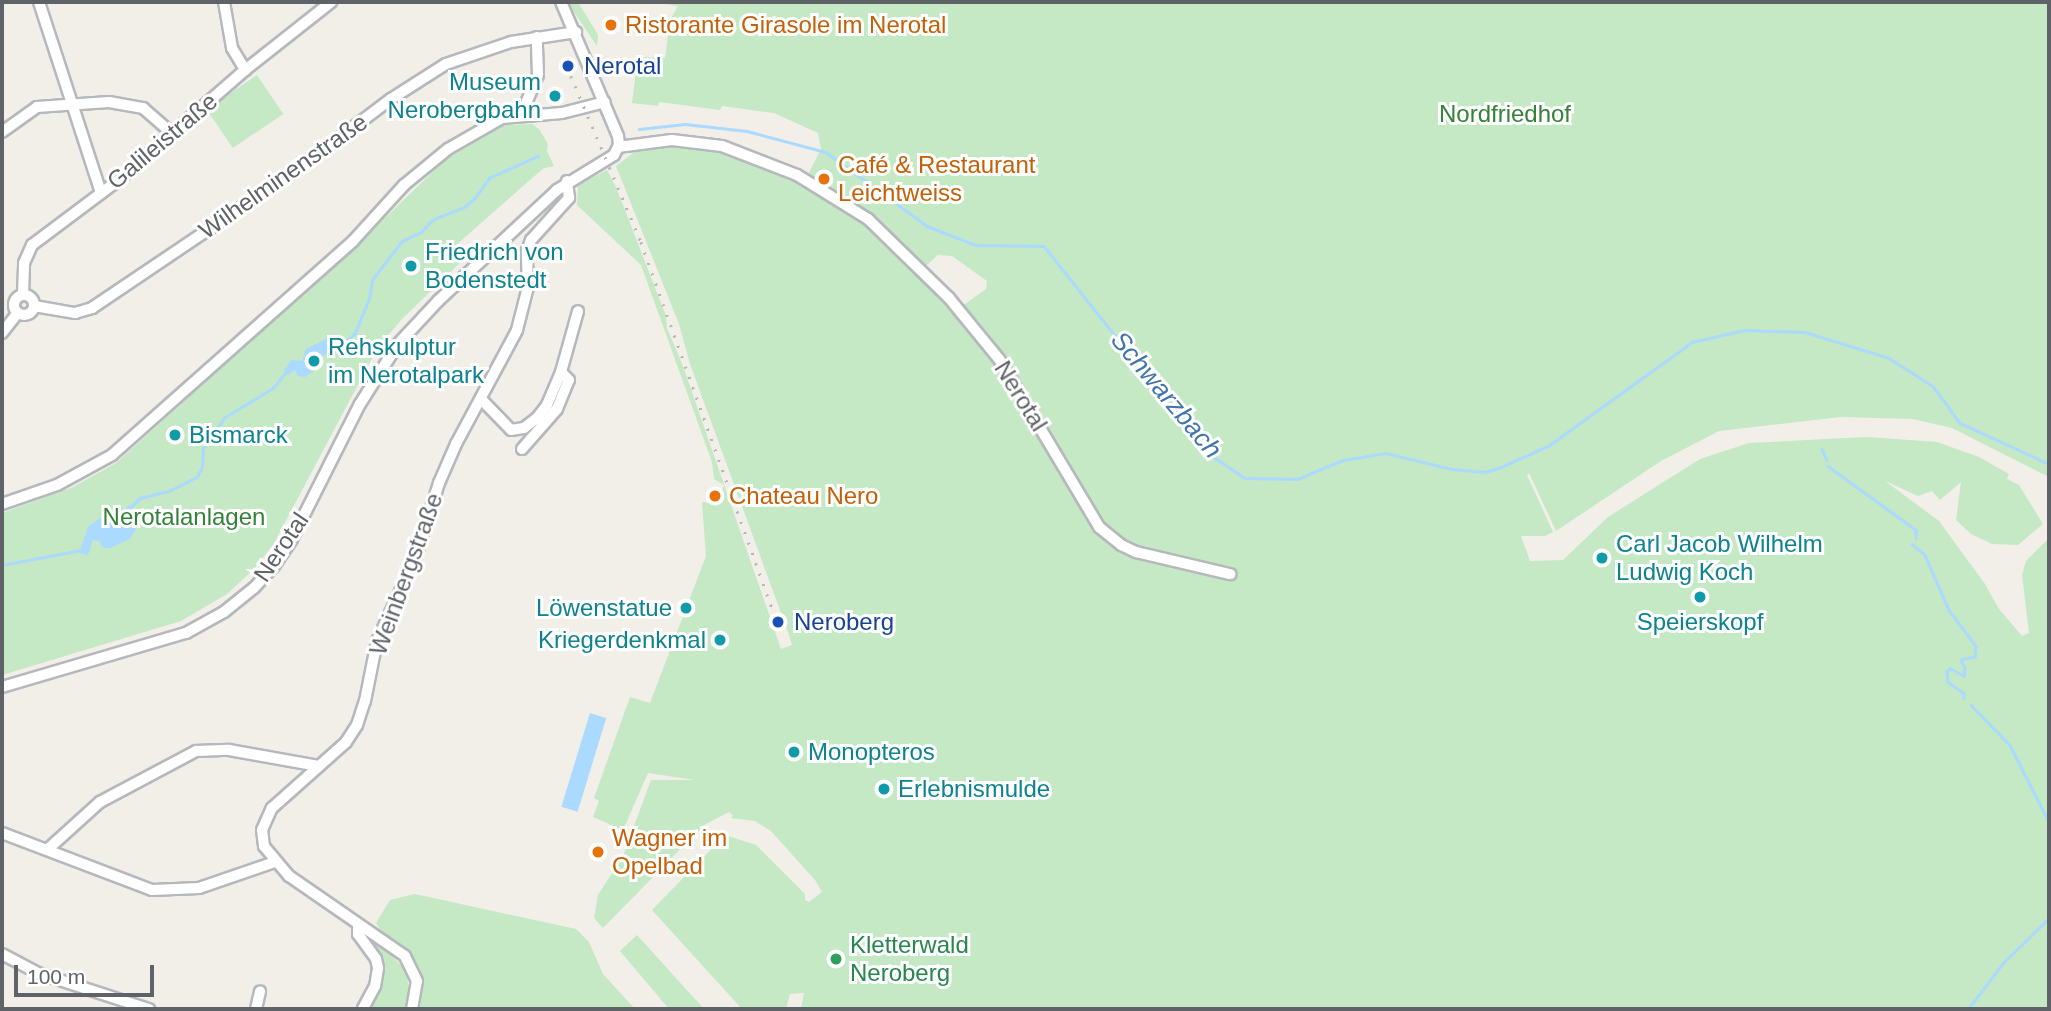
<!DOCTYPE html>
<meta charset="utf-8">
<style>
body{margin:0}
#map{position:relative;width:2051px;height:1011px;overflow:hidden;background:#f1efe8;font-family:Arial,sans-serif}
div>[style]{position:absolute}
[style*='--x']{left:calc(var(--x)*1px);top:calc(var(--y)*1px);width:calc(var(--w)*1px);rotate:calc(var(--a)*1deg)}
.green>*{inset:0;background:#c5e8c5;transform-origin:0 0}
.water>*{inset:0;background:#aadaff;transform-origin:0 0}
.stream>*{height:2.5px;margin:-1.25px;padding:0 1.25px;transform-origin:1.25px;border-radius:1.25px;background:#aadaff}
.roads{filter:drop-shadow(2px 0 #b5b8bc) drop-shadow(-2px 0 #b5b8bc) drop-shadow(0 2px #b5b8bc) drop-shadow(0 -2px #b5b8bc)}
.minor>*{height:10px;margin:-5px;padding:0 5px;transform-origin:5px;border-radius:5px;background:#fff}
.minor>.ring{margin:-5px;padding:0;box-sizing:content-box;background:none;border:10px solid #fff;border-radius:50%}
.rail>*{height:2.5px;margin-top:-1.25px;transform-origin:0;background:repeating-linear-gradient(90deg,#b6b7b8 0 2px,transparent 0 11px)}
.dots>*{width:19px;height:19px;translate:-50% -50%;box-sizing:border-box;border:4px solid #fff;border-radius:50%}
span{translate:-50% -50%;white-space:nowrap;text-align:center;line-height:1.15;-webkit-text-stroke:6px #fff;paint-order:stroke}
.food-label{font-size:24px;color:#c56008}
.left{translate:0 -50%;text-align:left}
.transit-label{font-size:24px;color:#164399}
.culture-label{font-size:24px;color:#0d838f}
.right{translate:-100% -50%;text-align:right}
.park-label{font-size:24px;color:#348238}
.street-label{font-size:24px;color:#5f6368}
.leisure-label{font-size:24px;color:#27864d}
.water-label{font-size:26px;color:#4174aa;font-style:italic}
.frame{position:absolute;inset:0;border:4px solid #5f6368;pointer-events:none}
.scale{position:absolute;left:14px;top:965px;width:140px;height:32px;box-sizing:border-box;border:4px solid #5f6368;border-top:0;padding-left:9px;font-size:21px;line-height:24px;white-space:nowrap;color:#5f6368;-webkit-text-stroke:5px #fff;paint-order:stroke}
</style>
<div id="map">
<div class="green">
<div style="clip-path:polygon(567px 2px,578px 2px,598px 35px,597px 46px)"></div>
<div style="clip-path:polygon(evenodd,649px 2px,2049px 2px,2049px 477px,1952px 428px,1913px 419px,1841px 417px,1719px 431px,1661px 461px,1556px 531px,1529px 473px,1527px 475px,1553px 532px,1545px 536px,1521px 536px,1530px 561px,1563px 560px,1608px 517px,1700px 459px,1749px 443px,1867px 437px,1937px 442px,1979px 457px,2009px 474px,2007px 479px,2019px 485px,2043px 524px,2018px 545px,1992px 544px,1971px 534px,1956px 520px,1961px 482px,1940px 500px,1932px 491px,1918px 496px,1885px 481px,1939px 521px,1985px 584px,1999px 609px,2022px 636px,2029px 633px,2022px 575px,2026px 561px,2049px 538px,2049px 1009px,801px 1009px,804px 993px,790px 994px,786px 1009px,742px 1009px,652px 910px,725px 835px,756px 845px,805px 894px,805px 900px,809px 902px,822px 892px,815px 880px,771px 831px,755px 821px,731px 818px,733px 815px,729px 812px,704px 825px,603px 928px,594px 918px,598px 895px,623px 856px,651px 780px,695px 780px,648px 773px,623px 830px,593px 817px,599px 801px,594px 798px,630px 697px,650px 703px,706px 556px,702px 502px,718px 504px,724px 485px,714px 479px,712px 462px,641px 265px,577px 205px,578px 185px,607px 170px,616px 187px,666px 316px,667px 328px,683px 366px,781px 649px,792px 645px,788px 632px,690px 364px,679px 324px,616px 166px,637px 150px,677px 142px,709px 145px,777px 171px,802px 186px,821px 149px,818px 133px,774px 113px,722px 106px,720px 110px,659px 102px,658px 106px,632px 103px,638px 57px,665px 58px,670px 20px,678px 6px,649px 2px,938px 255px,952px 256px,987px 281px,986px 289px,954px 312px,918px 273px,938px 255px)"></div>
<div style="left:257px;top:75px;width:47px;height:61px;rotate:56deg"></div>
<div style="clip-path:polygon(532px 124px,539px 129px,548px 144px,547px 151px,554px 166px,544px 168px,531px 179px,455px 246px,465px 258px,403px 318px,378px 347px,273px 545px,254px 569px,227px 594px,181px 621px,2px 675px,2px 513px,73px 487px,116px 463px,358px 244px,445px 160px,505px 125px)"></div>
<div style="clip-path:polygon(415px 894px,576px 929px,589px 942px,603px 974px,635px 1009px,417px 1009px,422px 974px,416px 962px,382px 932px,376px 923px,390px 900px)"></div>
<div style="clip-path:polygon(637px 935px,704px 1009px,669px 1009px,620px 951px)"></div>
<div style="clip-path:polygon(376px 941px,406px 970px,410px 995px,406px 1009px,367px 1009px,383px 976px,383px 963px,373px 943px)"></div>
</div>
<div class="water">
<div style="clip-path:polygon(328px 338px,335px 342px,335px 347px,326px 353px,314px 371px,305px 377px,298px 376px,295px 370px,288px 375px,284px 371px,291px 360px,302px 361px,306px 349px)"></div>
<div style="clip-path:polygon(129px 505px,140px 522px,130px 539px,110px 548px,103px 548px,99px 541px,93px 540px,88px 555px,79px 553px,88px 527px,100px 518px,113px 523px)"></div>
<div style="left:590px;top:713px;width:17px;height:98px;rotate:17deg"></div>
</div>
<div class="stream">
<div style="--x:639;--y:129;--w:46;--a:-6.2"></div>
<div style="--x:685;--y:124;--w:62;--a:6.4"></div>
<div style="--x:747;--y:131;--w:82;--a:14.9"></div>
<div style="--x:826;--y:152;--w:125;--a:36.2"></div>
<div style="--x:927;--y:226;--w:53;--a:21.2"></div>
<div style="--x:976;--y:245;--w:68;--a:0.8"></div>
<div style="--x:1044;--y:246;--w:264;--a:51.6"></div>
<div style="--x:1208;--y:453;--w:45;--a:34"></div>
<div style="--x:1245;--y:478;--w:53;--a:1.1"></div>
<div style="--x:1298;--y:479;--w:49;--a:-22.9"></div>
<div style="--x:1343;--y:460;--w:44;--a:-9.2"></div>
<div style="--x:1386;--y:453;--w:68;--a:13.6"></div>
<div style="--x:1452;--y:469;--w:33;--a:5"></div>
<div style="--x:1485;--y:472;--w:17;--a:-17"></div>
<div style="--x:1501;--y:467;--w:51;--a:-24.1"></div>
<div style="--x:1548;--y:446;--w:178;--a:-35.8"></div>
<div style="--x:1692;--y:342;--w:53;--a:-13"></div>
<div style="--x:1744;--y:330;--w:61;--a:1.9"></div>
<div style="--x:1805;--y:332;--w:88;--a:17.2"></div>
<div style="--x:1889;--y:358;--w:52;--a:32.5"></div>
<div style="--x:1933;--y:386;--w:46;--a:53.9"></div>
<div style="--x:1960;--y:423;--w:98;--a:24.7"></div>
<div style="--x:332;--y:345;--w:10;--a:0"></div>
<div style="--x:342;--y:345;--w:18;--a:-43"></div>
<div style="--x:355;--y:333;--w:37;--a:-68"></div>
<div style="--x:369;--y:299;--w:19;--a:-81"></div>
<div style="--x:372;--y:280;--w:49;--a:-52.4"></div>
<div style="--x:402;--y:241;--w:21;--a:-25"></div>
<div style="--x:421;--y:232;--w:16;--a:-47"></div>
<div style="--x:432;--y:220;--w:35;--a:-22"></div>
<div style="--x:464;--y:207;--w:13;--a:-39"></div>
<div style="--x:474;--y:199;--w:26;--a:-54"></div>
<div style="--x:489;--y:178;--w:54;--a:-24.2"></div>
<div style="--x:1822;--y:449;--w:12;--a:66"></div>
<div style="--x:1828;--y:466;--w:109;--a:36"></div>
<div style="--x:1916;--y:530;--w:8;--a:90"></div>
<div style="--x:131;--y:507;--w:13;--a:-45"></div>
<div style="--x:140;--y:498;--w:32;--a:-14"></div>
<div style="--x:171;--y:490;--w:29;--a:-27"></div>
<div style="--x:197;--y:477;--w:11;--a:-63"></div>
<div style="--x:202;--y:467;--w:19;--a:-87"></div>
<div style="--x:203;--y:448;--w:38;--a:-55"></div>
<div style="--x:225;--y:417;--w:56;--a:-31.1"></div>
<div style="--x:273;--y:388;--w:22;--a:-51"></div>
<div style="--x:1912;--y:544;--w:17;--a:40"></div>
<div style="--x:1925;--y:555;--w:60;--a:66.4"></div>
<div style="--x:1949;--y:610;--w:45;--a:53.1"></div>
<div style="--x:1976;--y:646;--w:11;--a:95"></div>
<div style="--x:1975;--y:657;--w:14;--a:168"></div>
<div style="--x:1961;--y:660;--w:9;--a:63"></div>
<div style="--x:1965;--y:668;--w:8;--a:97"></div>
<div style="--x:1964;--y:676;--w:16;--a:-153"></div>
<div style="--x:1950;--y:669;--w:4;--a:135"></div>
<div style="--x:1947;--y:672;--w:10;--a:84"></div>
<div style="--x:1948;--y:682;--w:19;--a:35"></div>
<div style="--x:1964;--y:693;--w:5;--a:90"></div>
<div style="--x:2;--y:565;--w:80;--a:-10.8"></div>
<div style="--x:1971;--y:705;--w:56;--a:45.7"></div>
<div style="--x:2010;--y:745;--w:86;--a:63.1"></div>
<div style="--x:1968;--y:1009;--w:58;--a:-52.7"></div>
<div style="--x:2003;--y:963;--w:64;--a:-44.4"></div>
</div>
<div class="roads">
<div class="minor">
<div style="--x:39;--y:2;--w:201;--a:72"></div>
<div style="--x:224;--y:2;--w:47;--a:80.1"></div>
<div style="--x:232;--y:48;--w:26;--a:59"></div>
<div style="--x:521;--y:115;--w:43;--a:-67"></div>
<div style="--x:538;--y:75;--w:38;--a:-92"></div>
<div style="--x:2;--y:132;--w:43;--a:-35.5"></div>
<div style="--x:37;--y:107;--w:72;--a:-4"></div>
<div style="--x:109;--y:102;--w:35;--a:10"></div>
<div style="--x:143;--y:108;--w:38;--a:41"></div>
<div style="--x:618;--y:147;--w:54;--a:-7.4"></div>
<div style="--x:672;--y:140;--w:50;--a:6.8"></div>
<div style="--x:722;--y:146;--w:80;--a:21.1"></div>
<div style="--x:797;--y:175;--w:84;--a:31.8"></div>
<div style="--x:868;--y:219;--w:113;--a:44.3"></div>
<div style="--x:949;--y:298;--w:79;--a:50.7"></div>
<div style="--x:999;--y:359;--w:196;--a:59.2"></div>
<div style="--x:1099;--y:527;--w:28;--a:39"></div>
<div style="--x:1121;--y:545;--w:17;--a:25"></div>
<div style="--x:1136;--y:552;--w:97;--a:13.2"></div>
<div class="ring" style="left:14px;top:295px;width:10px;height:10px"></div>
<div style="--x:23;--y:295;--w:32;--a:-88"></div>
<div style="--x:24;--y:263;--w:20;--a:-66"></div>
<div style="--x:32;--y:245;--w:110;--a:-36.9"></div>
<div style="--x:120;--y:179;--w:166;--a:-41.1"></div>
<div style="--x:245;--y:70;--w:110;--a:-38.3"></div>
<div style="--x:34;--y:306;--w:42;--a:9.7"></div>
<div style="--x:75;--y:313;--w:18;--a:-16"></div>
<div style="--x:92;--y:308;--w:252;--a:-34"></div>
<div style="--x:301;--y:167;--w:113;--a:-37.1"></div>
<div style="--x:391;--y:99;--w:65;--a:-32.5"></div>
<div style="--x:446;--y:64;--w:69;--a:-18.7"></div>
<div style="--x:511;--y:42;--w:66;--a:-8.7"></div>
<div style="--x:2;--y:333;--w:24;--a:-52"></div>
<div style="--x:481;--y:399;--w:43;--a:45.9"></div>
<div style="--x:511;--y:430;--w:13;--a:-9"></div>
<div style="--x:524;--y:428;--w:16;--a:-38"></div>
<div style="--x:537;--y:418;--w:16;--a:-52"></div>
<div style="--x:547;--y:405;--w:36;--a:-67"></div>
<div style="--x:561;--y:372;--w:63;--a:-74.4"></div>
<div style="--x:522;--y:449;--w:53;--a:-48.8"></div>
<div style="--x:557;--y:409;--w:31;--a:-68"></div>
<div style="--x:569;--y:380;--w:11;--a:-135"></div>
<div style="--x:2;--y:504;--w:58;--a:-19.1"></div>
<div style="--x:57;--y:485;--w:63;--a:-28.6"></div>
<div style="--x:112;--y:455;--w:322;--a:-41.6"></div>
<div style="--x:353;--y:241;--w:76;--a:-47.7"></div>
<div style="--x:404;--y:185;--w:57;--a:-39.3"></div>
<div style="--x:448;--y:149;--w:62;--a:-29.9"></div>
<div style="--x:502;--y:118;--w:60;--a:-4.8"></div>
<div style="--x:562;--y:113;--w:44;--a:-14.3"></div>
<div style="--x:2;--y:687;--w:192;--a:-16.4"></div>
<div style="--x:186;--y:633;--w:43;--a:-28.9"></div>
<div style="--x:224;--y:612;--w:38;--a:-39"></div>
<div style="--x:254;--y:588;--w:30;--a:-48"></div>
<div style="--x:274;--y:566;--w:32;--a:-56"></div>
<div style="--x:292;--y:539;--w:151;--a:-63.3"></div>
<div style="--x:360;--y:404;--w:71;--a:-57.7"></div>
<div style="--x:398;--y:344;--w:59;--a:-47.1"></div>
<div style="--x:438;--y:301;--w:163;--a:-43"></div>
<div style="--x:557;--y:190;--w:67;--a:-31.6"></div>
<div style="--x:614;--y:155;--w:11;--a:-63"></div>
<div style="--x:619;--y:145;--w:9;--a:-96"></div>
<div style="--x:618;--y:136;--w:146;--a:-113"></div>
<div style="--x:2;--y:833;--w:160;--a:20.8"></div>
<div style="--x:152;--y:890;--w:47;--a:-2.4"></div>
<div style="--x:199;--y:888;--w:80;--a:-18.9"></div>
<div style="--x:48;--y:849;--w:70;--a:-42.1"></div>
<div style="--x:100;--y:802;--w:109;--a:-28"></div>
<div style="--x:196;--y:751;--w:33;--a:-2"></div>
<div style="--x:229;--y:750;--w:91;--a:10.1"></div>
<div style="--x:358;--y:925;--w:9;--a:90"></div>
<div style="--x:358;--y:934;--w:31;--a:54"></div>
<div style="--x:376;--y:959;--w:9;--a:77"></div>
<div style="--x:378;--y:968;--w:18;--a:99"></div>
<div style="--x:375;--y:986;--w:26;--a:118"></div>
<div style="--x:2;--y:954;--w:41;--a:27.8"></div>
<div style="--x:38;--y:973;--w:117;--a:18"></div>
<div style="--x:256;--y:1009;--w:18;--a:-77"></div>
<div style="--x:412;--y:1009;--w:28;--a:-80"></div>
<div style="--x:417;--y:981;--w:28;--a:-116"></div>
<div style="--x:405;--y:956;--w:141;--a:-145.4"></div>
<div style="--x:289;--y:876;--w:39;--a:-130"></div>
<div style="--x:264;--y:846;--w:16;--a:-97"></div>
<div style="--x:262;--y:830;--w:24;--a:-66"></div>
<div style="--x:272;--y:808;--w:99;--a:-41.7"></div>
<div style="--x:346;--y:742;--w:20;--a:-57"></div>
<div style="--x:357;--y:725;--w:25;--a:-72"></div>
<div style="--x:365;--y:701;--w:61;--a:-78.7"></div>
<div style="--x:377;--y:641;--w:90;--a:-65.1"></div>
<div style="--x:415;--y:559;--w:80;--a:-72.5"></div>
<div style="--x:439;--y:483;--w:43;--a:-66.4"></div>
<div style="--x:456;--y:444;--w:129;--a:-61.8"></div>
<div style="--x:517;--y:330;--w:44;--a:-75.7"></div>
<div style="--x:528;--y:287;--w:36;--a:-92"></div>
<div style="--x:527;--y:251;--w:12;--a:-70"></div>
<div style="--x:531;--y:240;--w:57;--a:-47.9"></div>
<div style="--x:569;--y:198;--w:17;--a:-97"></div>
</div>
</div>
<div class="rail">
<div style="--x:571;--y:76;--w:180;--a:67.1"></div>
<div style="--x:641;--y:242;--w:392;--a:70.3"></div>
</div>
<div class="dots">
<div style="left:611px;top:25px;background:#e8710a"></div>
<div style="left:568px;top:66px;background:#1a4fb4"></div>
<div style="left:555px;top:96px;background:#0f9aa8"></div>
<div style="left:824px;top:179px;background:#e8710a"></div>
<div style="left:411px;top:266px;background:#0f9aa8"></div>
<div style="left:314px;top:361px;background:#0f9aa8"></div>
<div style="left:175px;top:435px;background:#0f9aa8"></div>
<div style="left:715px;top:496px;background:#e8710a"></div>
<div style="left:1602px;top:558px;background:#0f9aa8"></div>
<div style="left:1700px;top:597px;background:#0f9aa8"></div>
<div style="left:686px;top:608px;background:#0f9aa8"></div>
<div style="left:778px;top:622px;background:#1a4fb4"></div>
<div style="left:720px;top:640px;background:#0f9aa8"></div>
<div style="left:794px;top:752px;background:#0f9aa8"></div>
<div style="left:884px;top:789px;background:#0f9aa8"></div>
<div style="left:598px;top:852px;background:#e8710a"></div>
<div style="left:836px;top:959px;background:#2e9e5b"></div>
</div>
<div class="food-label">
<span class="left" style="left:625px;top:25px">Ristorante Girasole im Nerotal</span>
<span class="left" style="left:838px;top:179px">Café &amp; Restaurant<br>Leichtweiss</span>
<span class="left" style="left:729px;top:496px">Chateau Nero</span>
<span class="left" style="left:612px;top:852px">Wagner im<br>Opelbad</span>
</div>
<div class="transit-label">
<span class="left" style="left:584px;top:66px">Nerotal</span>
<span class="left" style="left:794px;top:622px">Neroberg</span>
</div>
<div class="culture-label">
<span class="right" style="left:541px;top:96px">Museum<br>Nerobergbahn</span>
<span class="left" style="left:425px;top:266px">Friedrich von<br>Bodenstedt</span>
<span class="left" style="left:328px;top:361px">Rehskulptur<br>im Nerotalpark</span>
<span class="left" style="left:189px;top:435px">Bismarck</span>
<span class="left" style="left:1616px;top:558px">Carl Jacob Wilhelm<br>Ludwig Koch</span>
<span class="right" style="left:672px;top:608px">Löwenstatue</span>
<span style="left:1700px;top:622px">Speierskopf</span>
<span class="right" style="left:706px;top:640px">Kriegerdenkmal</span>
<span class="left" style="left:808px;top:752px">Monopteros</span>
<span class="left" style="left:898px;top:789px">Erlebnismulde</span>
</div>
<div class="park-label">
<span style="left:1505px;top:114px">Nordfriedhof</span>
<span style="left:184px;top:517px">Nerotalanlagen</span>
</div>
<div class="street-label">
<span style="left:162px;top:141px;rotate:-40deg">Galileistraße</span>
<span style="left:283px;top:176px;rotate:-35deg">Wilhelminenstraße</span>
<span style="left:1021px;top:396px;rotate:58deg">Nerotal</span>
<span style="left:281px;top:547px;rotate:-56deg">Nerotal</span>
<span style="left:406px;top:574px;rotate:-70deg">Weinbergstraße</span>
</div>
<div class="leisure-label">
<span class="left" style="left:850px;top:959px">Kletterwald<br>Neroberg</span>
</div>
<div class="water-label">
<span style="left:1166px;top:395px;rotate:50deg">Schwarzbach</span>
</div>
<div class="frame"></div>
<div class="scale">100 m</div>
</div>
